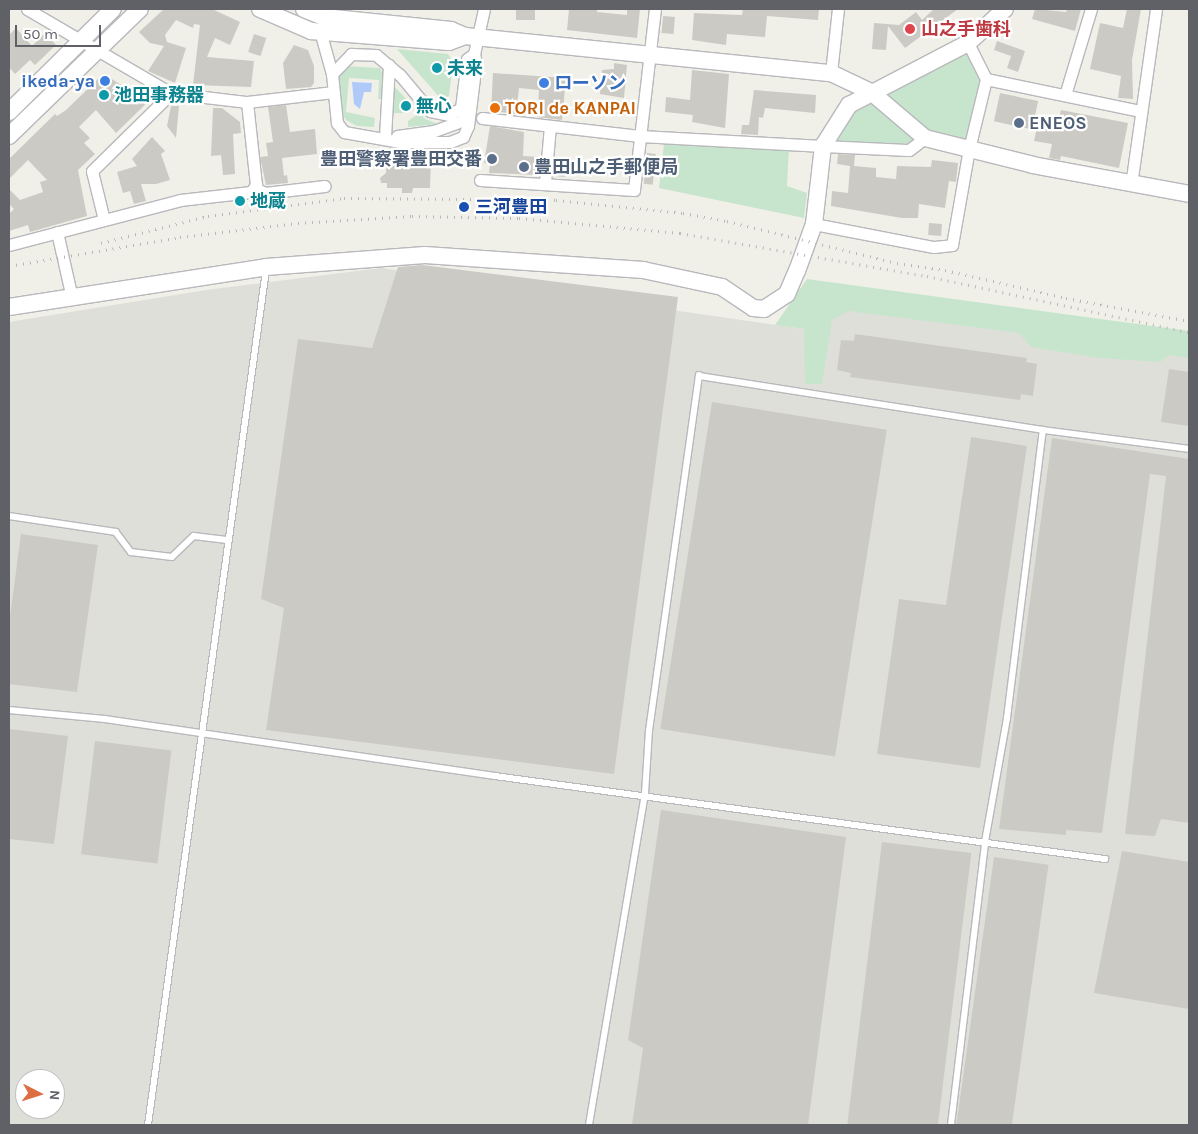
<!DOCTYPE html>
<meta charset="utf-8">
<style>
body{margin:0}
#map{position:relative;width:1198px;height:1134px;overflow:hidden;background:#f0f0e8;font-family:Karla,"Noto Sans JP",sans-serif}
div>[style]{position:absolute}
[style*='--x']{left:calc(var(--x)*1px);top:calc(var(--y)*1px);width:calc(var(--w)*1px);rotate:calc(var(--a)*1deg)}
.industrial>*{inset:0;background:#dfdfda}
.green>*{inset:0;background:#c7e5cd}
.water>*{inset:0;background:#afc9f9}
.building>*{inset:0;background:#cccac4;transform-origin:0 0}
.roads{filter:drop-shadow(1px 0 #b8b8bd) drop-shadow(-1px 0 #b8b8bd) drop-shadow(0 1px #b8b8bd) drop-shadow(0 -1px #b8b8bd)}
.lane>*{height:5.5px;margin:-2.75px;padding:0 2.75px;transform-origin:2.75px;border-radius:2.75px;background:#fff}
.street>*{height:11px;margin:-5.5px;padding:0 5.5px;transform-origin:5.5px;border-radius:5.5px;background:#fff}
.secondary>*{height:16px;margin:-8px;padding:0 8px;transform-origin:8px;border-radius:8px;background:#fff}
.rail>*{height:3px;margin-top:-1.5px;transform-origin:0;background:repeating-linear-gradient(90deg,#b7b8b8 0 1px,transparent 0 7px)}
.dots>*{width:14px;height:14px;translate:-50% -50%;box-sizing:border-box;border:2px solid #fff;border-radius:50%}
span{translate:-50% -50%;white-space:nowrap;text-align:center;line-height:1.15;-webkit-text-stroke:4.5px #fff;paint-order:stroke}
.health-label{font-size:18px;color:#be3a42;font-weight:700}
.left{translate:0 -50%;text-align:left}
.culture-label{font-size:18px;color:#0d838f;font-weight:700}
.shop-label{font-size:18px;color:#366cbe;font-weight:700}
.right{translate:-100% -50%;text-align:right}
.food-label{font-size:18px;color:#c56008;font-weight:700}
.service-label{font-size:18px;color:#4e5e75;font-weight:700}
.transit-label{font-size:18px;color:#164399;font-weight:700}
.frame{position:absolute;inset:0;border:10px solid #5f6167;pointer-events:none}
.north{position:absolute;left:15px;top:1069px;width:50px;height:50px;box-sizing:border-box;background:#fff;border:1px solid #bfc0c2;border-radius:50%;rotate:95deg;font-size:14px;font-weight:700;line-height:20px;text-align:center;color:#5f6167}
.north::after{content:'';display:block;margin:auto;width:18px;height:22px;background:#dd6e41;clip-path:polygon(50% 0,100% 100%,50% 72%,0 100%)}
.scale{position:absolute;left:15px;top:25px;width:86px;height:22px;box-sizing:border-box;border:2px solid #5f6167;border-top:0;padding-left:6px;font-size:15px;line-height:18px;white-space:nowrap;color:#5f6167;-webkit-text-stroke:4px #fff;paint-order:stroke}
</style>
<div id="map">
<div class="industrial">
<div style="clip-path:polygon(evenodd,381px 268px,804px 329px,818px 283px,1189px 350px,1189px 1125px,9px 1125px,9px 322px,206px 290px,381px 268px,25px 1079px,55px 1079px,55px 1109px,25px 1109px,25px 1079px)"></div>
</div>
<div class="green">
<div style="clip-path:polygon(397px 49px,448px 54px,453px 62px,449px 96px,442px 100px)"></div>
<div style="clip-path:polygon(965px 50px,980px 79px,965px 145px,831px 142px,852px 111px)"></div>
<div style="clip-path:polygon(345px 66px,380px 68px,385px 79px,384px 99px,378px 99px,379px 80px,349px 78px,346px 112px,375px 118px,374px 127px,357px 126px,346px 120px,339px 109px,339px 74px)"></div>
<div style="clip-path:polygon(392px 84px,413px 106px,406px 113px,390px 113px)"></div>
<div style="clip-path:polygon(420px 113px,425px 119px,438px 124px,408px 127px,408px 121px)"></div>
<div style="clip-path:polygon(664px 144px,789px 148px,787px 186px,807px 193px,804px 218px,659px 188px)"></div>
<div style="clip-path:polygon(346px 155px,347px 163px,329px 164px,328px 157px)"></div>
<div style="clip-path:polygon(807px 279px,1189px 331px,1189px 358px,1169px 355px,1160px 362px,1099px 358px,1031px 347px,1019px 333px,848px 311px,832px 320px,822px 384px,805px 384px,804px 329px,775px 325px)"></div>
</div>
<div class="water">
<div style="clip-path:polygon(352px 82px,372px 83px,371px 92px,364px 92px,360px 109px,354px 104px)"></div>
</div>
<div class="building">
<div style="clip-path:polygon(164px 9px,212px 9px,240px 22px,230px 45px,215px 38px,207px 57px,254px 61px,251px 87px,193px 85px,200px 25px,194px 24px,193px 28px,176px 20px,165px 35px,167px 42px,186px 48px,175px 83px,148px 71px,164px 46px,150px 43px,139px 32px)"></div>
<div style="left:516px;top:9px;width:19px;height:11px"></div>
<div style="clip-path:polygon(569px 9px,597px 9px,597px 12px,627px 15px,627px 9px,640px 9px,637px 38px,567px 30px)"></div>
<div style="clip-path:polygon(743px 9px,819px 9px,818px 20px,767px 16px,765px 37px,727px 34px,726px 45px,692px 40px,694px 13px,742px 15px)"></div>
<div style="clip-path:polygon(934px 9px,958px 9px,905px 48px,888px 26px,886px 50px,872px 49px,874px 23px,899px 25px,916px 12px,922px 20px)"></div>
<div style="clip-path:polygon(1035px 9px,1066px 12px,1067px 9px,1081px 9px,1075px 31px,1032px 19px)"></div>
<div style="clip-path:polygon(1127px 9px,1141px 9px,1132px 60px,1133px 99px,1118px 98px,1121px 76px,1090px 69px,1100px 23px,1123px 28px)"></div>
<div style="left:663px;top:16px;width:12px;height:17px;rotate:5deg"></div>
<div style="clip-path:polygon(16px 28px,32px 46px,45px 33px,56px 45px,35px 65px,30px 60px,15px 74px,9px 67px,9px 35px)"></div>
<div style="left:254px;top:34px;width:13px;height:19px;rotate:18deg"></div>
<div style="clip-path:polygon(997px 41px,1025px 51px,1018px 72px,1007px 68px,1011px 56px,994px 50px)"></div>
<div style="clip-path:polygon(294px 45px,308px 50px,314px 66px,314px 83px,311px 87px,286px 89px,283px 63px)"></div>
<div style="clip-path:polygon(614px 63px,627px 65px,624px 98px,600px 94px,602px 70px,614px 69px)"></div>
<div style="clip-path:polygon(692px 70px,729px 74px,725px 128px,692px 122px,693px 115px,665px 112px,666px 97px,690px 100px)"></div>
<div style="clip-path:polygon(493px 73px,566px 78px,562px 120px,537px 117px,539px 90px,519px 88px,516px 114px,491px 111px)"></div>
<div style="clip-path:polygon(107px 76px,139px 96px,146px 88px,154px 96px,116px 133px,96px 110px,79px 127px,90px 138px,84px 143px,95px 154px,78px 170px,87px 216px,30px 232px,28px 225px,9px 231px,9px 214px,14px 209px,9px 204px,9px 189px,20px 200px,43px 192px,40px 182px,47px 180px,28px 160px,9px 179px,9px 159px,55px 114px,57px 116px,66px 110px,98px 79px)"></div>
<div style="clip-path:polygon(754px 90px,816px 95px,815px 113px,765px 108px,763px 118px,759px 117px,758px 135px,741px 134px,742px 125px,749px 125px)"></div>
<div style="left:1000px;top:93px;width:39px;height:29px;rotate:12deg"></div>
<div style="clip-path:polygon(286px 105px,290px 132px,315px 129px,317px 154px,282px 158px,284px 176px,287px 175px,288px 183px,266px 185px,260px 157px,268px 156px,266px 143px,273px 142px,268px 107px)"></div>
<div style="clip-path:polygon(171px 106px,179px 106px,176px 138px,167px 126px)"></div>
<div style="clip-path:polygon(213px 108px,222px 108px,240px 122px,241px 133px,233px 134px,235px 174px,223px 175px,221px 155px,211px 156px)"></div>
<div style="clip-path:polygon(1061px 110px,1128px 123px,1119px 168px,1061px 156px,1060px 160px,1049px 158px,1052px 144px,1034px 141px,1038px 123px,1057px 127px)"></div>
<div style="clip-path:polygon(490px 126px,524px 132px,523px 156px,540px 157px,538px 175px,489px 173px,490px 164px,484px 163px)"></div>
<div style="clip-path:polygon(152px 137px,165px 151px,161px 154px,170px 180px,156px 184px,141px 184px,146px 201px,134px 204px,130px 191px,123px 193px,117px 172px,137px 166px,132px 159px)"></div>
<div style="left:647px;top:153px;width:9px;height:31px;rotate:6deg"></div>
<div style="clip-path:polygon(838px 154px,855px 155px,854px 166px,876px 168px,876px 177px,896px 179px,897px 166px,931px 167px,932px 160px,958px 163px,956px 182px,949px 181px,945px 208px,919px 204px,918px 218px,902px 218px,831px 206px,832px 191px,848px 193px,850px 166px,837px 164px)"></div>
<div style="left:555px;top:158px;width:12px;height:18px;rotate:5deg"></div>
<div style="clip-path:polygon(387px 160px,431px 160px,430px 188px,413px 188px,412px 193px,402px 193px,402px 188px,387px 188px,387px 183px,381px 183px,380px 178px,386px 173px)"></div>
<div style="left:929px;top:223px;width:13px;height:12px;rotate:4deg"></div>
<div style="clip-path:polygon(422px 265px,678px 297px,614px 774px,266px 730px,284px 608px,261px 599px,298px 339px,372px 348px,398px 267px)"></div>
<div style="clip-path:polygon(855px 334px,1027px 358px,1026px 362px,1037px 364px,1033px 396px,1021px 394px,1020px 400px,850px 377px,851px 373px,837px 370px,841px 340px,854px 341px)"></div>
<div style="clip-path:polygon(1169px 369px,1189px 372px,1189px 426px,1161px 422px)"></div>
<div style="left:712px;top:402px;width:177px;height:331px;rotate:9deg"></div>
<div style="clip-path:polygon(971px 437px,1027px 446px,980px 768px,877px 754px,899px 599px,946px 605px)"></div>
<div style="clip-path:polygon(1052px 438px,1189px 459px,1189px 823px,1161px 819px,1155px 836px,1125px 834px,1166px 476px,1150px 474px,1102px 833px,1066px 830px,1066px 835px,999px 829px)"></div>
<div style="clip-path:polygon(21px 534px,98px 545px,77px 692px,9px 684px,9px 624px)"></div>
<div style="clip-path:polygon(9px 729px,68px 736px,54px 844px,9px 839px)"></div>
<div style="left:95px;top:741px;width:77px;height:114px;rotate:7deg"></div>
<div style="clip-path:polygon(661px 810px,846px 837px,808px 1125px,632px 1125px,643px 1048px,628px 1040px)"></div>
<div style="left:882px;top:842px;width:90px;height:287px;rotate:7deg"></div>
<div style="clip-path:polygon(1122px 851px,1189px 862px,1189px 1009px,1094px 993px)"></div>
<div style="left:994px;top:857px;width:55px;height:271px;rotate:8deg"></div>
</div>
<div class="roads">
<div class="lane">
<div style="--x:9;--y:516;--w:108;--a:8.5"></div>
<div style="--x:116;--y:532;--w:25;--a:53"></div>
<div style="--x:131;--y:552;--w:41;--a:7"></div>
<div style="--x:172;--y:557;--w:30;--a:-44"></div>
<div style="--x:194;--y:536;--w:35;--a:7"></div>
<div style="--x:9;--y:710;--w:96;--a:5.4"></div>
<div style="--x:105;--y:719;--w:394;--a:8.3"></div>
<div style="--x:495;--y:776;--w:616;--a:7.75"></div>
<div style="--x:148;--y:1125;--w:863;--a:-82.14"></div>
<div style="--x:589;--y:1125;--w:336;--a:-80.4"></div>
<div style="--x:645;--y:794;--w:63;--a:-86.4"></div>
<div style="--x:649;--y:731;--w:359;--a:-82"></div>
<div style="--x:699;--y:376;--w:348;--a:8.9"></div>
<div style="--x:1043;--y:430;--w:147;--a:7.4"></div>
<div style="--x:951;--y:1125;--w:285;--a:-83.1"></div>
<div style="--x:985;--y:842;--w:126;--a:-79.9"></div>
<div style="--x:1007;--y:718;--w:290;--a:-82.9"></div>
</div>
<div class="street">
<div style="--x:27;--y:9;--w:167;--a:30.3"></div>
<div style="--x:171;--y:93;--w:77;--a:6.8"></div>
<div style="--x:247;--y:102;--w:87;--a:-6.6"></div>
<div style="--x:320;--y:31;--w:45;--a:74.4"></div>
<div style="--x:332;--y:74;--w:49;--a:84.2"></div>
<div style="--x:337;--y:123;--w:11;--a:52"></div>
<div style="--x:344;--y:132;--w:57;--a:10.1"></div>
<div style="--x:400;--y:142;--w:50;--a:0"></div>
<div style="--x:450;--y:142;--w:14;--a:-21"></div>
<div style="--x:463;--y:137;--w:12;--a:-66"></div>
<div style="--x:468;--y:126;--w:64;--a:-82.9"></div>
<div style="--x:476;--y:62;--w:8;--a:-104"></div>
<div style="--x:474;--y:54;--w:46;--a:-77.5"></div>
<div style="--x:831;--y:73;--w:64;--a:-83.8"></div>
<div style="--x:332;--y:74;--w:28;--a:-46"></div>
<div style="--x:351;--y:54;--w:25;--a:2"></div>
<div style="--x:376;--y:55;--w:31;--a:40"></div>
<div style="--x:400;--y:75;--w:47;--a:50.2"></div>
<div style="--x:430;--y:111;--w:19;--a:12"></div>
<div style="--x:449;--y:115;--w:14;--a:-30"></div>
<div style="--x:461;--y:108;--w:49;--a:-83"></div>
<div style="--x:467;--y:59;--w:9;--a:-36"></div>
<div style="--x:986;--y:79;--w:158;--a:11.7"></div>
<div style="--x:1065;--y:95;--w:90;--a:-73.2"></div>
<div style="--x:482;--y:118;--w:159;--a:6.5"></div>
<div style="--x:640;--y:136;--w:183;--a:3.1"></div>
<div style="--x:823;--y:146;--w:86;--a:2.7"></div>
<div style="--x:909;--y:150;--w:20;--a:-37"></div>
<div style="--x:397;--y:136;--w:37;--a:-8"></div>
<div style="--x:434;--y:131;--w:29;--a:-20"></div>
<div style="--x:461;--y:121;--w:14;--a:-51"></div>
<div style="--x:385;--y:137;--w:72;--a:-86.8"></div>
<div style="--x:480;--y:180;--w:154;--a:3.7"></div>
<div style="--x:634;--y:190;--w:182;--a:-83.4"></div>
<div style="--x:545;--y:182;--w:56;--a:-84.9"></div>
<div style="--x:1131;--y:185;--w:178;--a:-81.9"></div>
<div style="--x:254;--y:188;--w:12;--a:24"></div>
<div style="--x:265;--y:193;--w:60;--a:-6.7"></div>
<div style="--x:104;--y:220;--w:50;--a:-103.8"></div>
<div style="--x:92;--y:171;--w:111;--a:-44.6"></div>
<div style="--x:814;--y:224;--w:122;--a:10.9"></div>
<div style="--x:934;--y:247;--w:18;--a:-6"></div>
<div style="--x:952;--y:245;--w:97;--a:-80"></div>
<div style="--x:969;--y:149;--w:72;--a:-76.3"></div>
<div style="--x:986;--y:79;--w:40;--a:-116.6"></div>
<div style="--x:57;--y:232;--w:68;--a:77.2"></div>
<div style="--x:9;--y:245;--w:177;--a:-14.7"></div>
<div style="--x:180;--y:200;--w:71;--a:-6.4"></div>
<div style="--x:251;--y:192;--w:9;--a:-54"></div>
<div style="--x:256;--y:185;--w:83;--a:-96.2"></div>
</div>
<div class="secondary">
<div style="--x:260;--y:9;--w:56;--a:23.3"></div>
<div style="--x:311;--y:31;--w:138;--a:4.6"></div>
<div style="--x:449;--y:42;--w:17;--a:-21"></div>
<div style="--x:304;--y:9;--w:22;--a:22"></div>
<div style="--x:324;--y:17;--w:128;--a:5.8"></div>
<div style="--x:451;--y:30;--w:15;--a:23"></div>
<div style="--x:465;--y:36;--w:368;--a:5.8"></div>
<div style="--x:831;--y:73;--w:44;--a:25.4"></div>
<div style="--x:871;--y:92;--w:71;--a:40.4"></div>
<div style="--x:925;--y:138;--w:111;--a:14"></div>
<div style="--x:1033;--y:165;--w:159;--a:10.5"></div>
<div style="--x:9;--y:112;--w:146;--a:-44.7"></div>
<div style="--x:9;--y:136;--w:182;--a:-44.1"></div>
<div style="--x:9;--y:307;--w:260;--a:-8.8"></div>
<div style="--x:266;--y:267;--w:159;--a:-4.3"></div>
<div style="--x:425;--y:255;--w:219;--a:3.9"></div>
<div style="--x:643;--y:270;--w:81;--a:12.1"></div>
<div style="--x:722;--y:287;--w:37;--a:34"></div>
<div style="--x:753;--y:308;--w:11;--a:5"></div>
<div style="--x:764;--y:309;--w:27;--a:-33"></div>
<div style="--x:787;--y:294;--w:25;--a:-67"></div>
<div style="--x:797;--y:271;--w:50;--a:-70.1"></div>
<div style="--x:814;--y:224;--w:79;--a:-83.4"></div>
<div style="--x:823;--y:146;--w:49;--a:-57.6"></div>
<div style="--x:849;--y:105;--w:134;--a:-27.5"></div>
<div style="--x:968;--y:43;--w:50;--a:-42.6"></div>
</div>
</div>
<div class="rail">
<div style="--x:101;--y:243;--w:110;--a:-14.2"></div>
<div style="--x:208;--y:216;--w:137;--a:-7.5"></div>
<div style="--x:344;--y:198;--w:212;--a:0.5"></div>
<div style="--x:556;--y:200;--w:128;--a:5.8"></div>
<div style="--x:683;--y:213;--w:45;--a:10.3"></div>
<div style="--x:727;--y:221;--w:175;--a:13.9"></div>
<div style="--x:897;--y:263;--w:49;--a:8.3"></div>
<div style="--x:945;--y:270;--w:124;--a:13"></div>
<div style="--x:1066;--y:298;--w:125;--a:10.6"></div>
<div style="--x:9;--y:266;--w:173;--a:-9.6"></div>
<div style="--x:180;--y:237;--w:119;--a:-6.8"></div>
<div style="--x:298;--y:223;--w:114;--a:-3.5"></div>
<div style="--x:412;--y:216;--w:107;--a:1.1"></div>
<div style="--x:519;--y:218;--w:162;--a:5.3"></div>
<div style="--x:680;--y:233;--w:251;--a:9.9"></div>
<div style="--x:927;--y:276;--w:268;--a:12.1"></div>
</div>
<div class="dots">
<div style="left:910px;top:29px;background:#e0444e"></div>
<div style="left:437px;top:68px;background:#0f9aa8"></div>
<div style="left:105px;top:81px;background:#3f7fe0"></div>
<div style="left:544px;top:83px;background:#3f7fe0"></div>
<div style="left:104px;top:95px;background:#0f9aa8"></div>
<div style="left:406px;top:106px;background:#0f9aa8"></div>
<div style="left:495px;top:108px;background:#e8710a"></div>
<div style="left:1019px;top:123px;background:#5c6f8a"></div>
<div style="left:492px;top:159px;background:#5c6f8a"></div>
<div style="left:524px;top:167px;background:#5c6f8a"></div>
<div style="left:240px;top:201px;background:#0f9aa8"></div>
<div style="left:464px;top:207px;background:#1a4fb4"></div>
</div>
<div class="health-label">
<span class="left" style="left:921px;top:29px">山之手歯科</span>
</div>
<div class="culture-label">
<span class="left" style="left:447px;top:68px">未来</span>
<span class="left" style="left:114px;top:95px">池田事務器</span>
<span class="left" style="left:416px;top:106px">無心</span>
<span class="left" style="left:250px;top:201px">地蔵</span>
</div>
<div class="shop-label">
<span class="right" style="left:95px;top:81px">ikeda-ya</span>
<span class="left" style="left:554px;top:83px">ローソン</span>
</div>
<div class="food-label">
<span class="left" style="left:505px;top:108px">TORI de KANPAI</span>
</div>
<div class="service-label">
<span class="left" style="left:1029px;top:123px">ENEOS</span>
<span class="right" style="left:482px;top:159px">豊田警察署豊田交番</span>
<span class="left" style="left:534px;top:167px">豊田山之手郵便局</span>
</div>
<div class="transit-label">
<span class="left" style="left:475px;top:207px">三河豊田</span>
</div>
<div class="frame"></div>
<div class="north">N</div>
<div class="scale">50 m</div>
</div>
